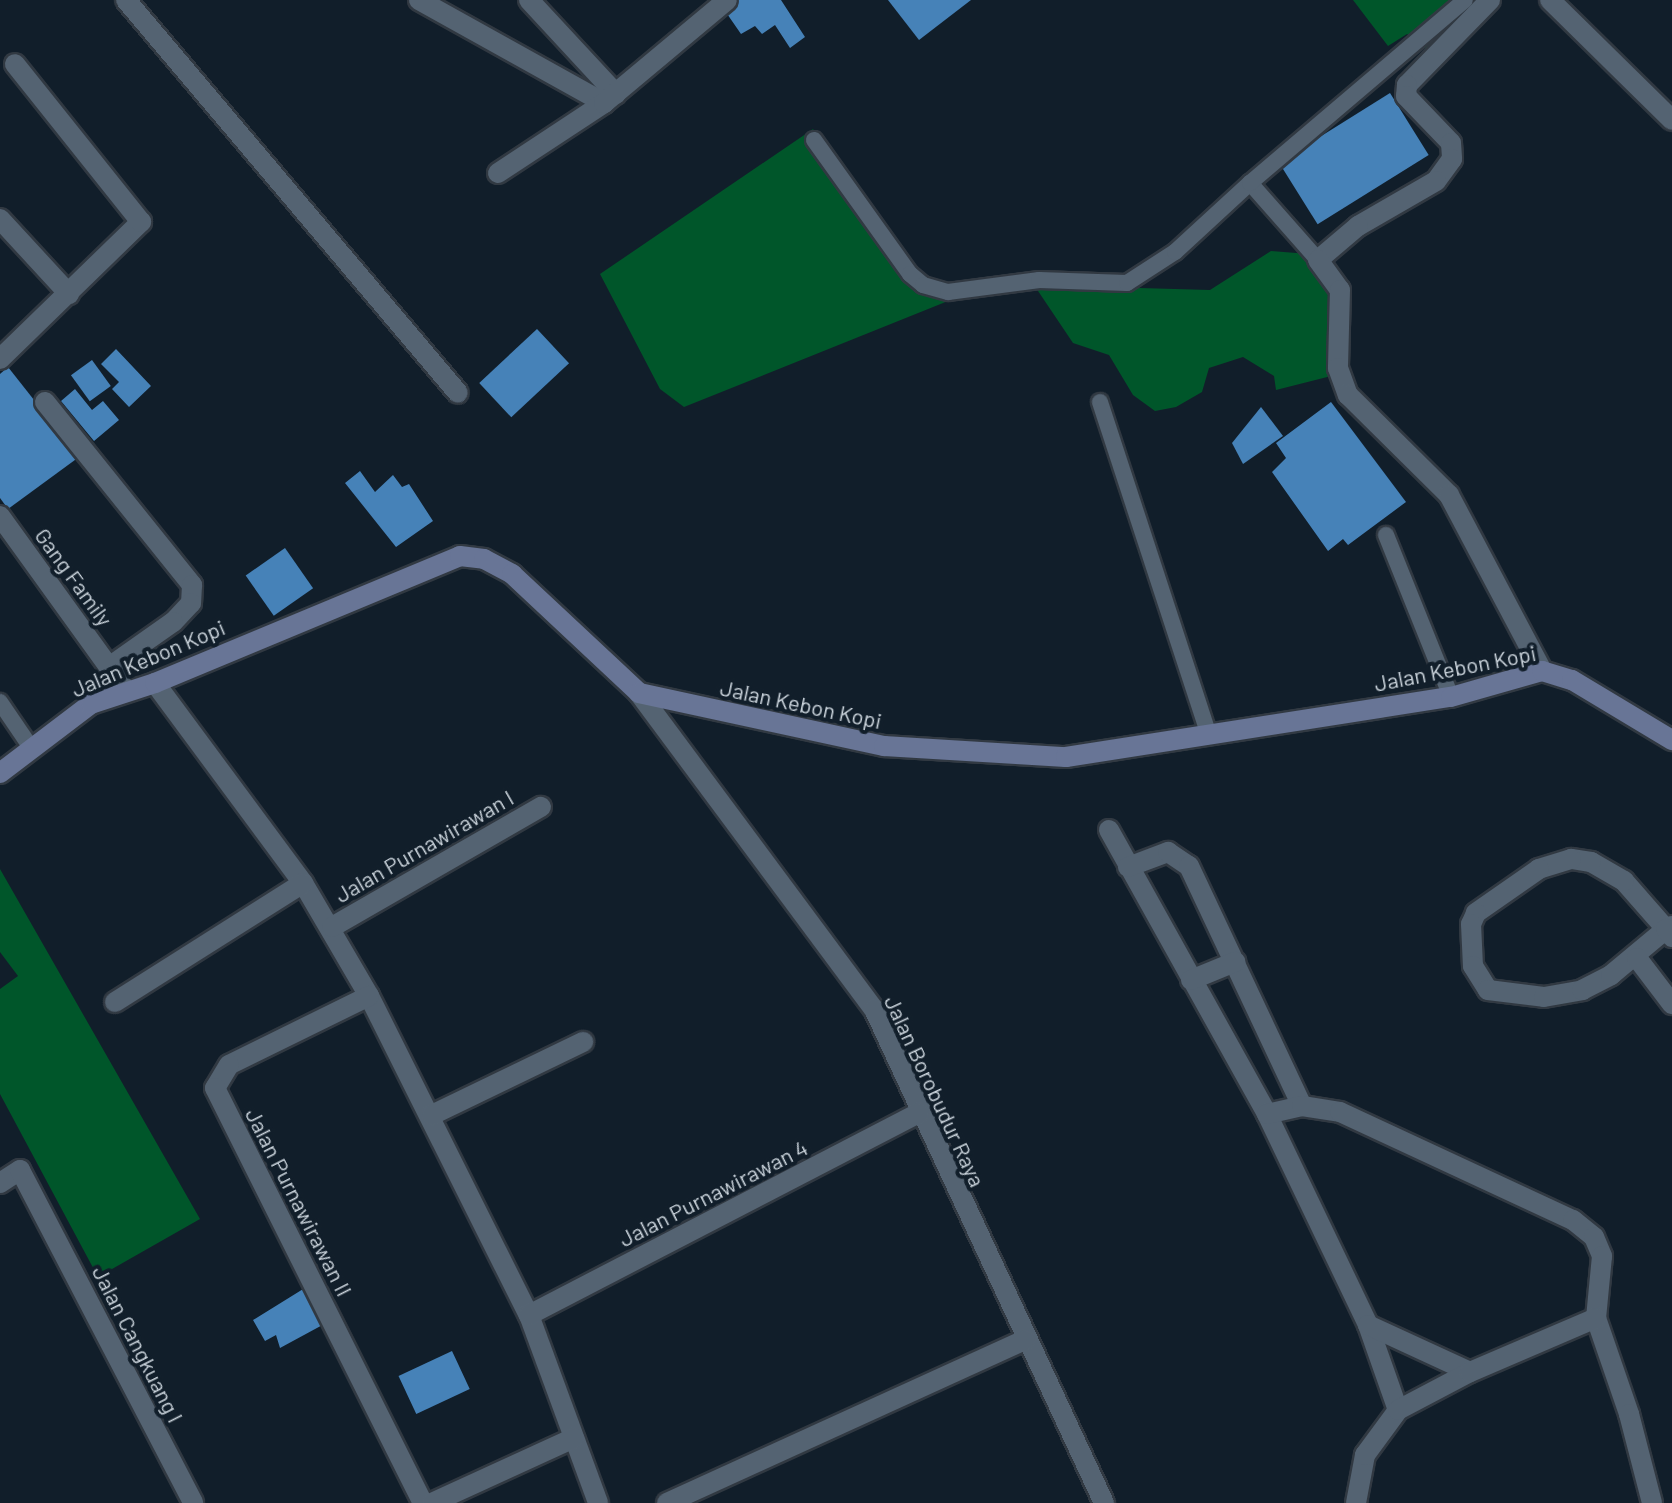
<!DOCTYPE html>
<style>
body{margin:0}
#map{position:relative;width:1672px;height:1503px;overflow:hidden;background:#111e2a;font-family:Barlow,sans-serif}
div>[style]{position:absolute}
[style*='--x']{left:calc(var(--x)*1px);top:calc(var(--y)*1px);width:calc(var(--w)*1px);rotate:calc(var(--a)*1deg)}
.forest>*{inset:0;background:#00562a}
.building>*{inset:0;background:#4682b8;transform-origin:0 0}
.roads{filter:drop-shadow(2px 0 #313942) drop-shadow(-2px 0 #313942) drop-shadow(0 2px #313942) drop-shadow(0 -2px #313942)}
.lane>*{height:16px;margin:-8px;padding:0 8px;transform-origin:8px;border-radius:8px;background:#546372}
.street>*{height:20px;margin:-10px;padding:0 10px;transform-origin:10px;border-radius:10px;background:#546372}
.secondary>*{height:20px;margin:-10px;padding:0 10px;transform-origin:10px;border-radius:10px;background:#687596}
span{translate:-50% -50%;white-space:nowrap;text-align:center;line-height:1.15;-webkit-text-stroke:8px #111e2a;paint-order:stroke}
.street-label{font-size:22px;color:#cbd4dc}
</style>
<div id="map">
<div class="forest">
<div style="clip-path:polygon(1353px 0,1479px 0,1426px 49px,1407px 34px,1388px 46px)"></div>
<div style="clip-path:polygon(813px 129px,913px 267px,933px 289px,958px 297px,684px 407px,660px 389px,600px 274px)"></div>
<div style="clip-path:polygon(1271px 251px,1309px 254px,1346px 302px,1347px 372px,1276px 390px,1274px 376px,1243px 357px,1209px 368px,1202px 392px,1176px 407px,1155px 411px,1133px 395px,1109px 355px,1073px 343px,1034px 285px,1210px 290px)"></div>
<div style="clip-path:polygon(0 869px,200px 1219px,98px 1277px,0 1094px,0 989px,18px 976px,0 952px)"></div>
</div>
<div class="building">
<div style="clip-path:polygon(733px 0,781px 0,805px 37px,790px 48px,775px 25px,762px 34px,755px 26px,741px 34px,723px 8px)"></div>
<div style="clip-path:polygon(888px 0,971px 0,919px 40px)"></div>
<div style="left:1390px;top:93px;width:73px;height:131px;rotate:58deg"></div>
<div style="left:537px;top:329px;width:47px;height:79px;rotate:47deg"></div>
<div style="clip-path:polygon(116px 349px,151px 386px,129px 407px,112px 389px,119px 382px,101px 364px)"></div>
<div style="left:92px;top:360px;width:32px;height:26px;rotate:54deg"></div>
<div style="clip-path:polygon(8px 367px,79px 457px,8px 509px,0 498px,0 374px)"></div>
<div style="clip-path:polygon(75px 389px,92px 410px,103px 401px,119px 420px,94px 441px,61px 401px)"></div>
<div style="clip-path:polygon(1331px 402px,1406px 502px,1348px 545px,1343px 539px,1328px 551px,1272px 472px,1286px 458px,1276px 443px)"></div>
<div style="clip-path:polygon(1261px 407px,1283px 436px,1243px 464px,1232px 443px)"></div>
<div style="clip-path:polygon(360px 471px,375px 492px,393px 475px,402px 487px,409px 484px,433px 521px,396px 547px,345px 483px)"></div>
<div style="left:285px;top:548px;width:49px;height:48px;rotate:55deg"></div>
<div style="clip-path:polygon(308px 1286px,328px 1322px,280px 1348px,276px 1335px,265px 1341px,253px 1320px)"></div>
<div style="left:452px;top:1351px;width:42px;height:59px;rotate:65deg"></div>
</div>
<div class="roads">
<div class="lane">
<div style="--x:814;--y:140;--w:165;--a:54.4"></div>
<div style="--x:910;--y:274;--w:17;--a:40"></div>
<div style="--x:923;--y:285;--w:26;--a:16"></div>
<div style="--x:948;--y:292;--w:92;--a:-7.5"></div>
<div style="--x:1039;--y:280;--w:88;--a:2"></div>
<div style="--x:1127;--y:283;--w:57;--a:-32.9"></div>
<div style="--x:1175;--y:252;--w:102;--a:-42.6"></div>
<div style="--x:1318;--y:260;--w:103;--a:-131.4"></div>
<div style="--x:1250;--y:183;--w:282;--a:-40.4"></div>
<div style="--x:1100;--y:402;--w:350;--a:71.9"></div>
<div style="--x:1386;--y:535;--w:175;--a:68.1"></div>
<div style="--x:0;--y:702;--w:57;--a:55.8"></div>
</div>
<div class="street">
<div style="--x:126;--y:0;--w:514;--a:49.81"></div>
<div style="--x:419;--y:0;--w:212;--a:29.1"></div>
<div style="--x:529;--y:0;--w:128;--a:47.2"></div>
<div style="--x:1490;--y:0;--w:119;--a:134.3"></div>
<div style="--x:1407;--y:85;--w:11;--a:95"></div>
<div style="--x:1406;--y:96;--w:65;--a:46.2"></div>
<div style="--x:1451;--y:143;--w:16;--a:86"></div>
<div style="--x:1452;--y:159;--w:27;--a:126"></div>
<div style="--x:1436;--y:181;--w:90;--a:150"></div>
<div style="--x:1358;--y:226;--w:52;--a:139.6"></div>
<div style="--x:1318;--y:260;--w:37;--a:54"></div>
<div style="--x:1340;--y:290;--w:78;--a:91.5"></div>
<div style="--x:1338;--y:368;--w:29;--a:70"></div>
<div style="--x:1348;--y:395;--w:142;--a:44.7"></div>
<div style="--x:1449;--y:495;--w:199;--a:62.1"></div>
<div style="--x:1550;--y:0;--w:171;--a:44.5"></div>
<div style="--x:498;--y:173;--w:127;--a:-33.4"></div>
<div style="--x:604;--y:103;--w:160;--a:-39.9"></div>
<div style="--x:0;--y:219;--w:102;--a:47.4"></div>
<div style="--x:0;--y:359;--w:197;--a:-44.2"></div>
<div style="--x:141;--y:222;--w:202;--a:-128.6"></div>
<div style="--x:45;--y:402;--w:235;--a:51.2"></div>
<div style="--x:192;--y:585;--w:18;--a:93"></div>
<div style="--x:191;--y:603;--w:26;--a:133"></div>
<div style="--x:173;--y:622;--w:78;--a:144.9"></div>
<div style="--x:0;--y:516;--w:216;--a:54.2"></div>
<div style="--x:155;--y:683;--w:249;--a:53.5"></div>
<div style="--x:303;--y:883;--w:131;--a:59.7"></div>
<div style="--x:369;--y:996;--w:357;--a:63.4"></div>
<div style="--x:529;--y:1315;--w:200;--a:69.8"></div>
<div style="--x:639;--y:693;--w:394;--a:53.4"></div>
<div style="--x:874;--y:1009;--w:545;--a:65.03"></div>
<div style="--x:1109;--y:830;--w:325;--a:60.9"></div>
<div style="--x:1267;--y:1114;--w:234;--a:64.4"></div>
<div style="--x:1368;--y:1325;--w:90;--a:70.6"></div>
<div style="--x:1128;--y:867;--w:43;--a:-20.6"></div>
<div style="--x:1168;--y:852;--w:25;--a:34"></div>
<div style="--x:1189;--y:866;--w:265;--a:64.8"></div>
<div style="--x:1672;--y:926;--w:7;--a:153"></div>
<div style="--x:1666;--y:929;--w:64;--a:-131.2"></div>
<div style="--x:1624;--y:881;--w:38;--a:-150"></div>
<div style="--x:1591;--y:862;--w:20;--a:-171"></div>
<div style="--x:1571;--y:859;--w:34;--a:163"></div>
<div style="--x:1539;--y:869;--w:77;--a:145.1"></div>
<div style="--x:1476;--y:913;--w:12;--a:114"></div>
<div style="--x:1471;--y:924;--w:42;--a:87.3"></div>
<div style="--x:1473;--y:966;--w:28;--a:58"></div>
<div style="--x:1488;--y:990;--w:56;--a:7.1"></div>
<div style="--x:1544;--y:997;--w:39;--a:-10"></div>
<div style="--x:1582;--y:990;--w:33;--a:-27"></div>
<div style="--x:1611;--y:975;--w:72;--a:-39.9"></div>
<div style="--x:1666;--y:929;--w:10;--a:53"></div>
<div style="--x:332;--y:927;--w:241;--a:-29.9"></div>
<div style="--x:1637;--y:958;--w:58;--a:52.7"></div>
<div style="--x:1191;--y:980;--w:48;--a:-22.2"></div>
<div style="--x:369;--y:996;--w:156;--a:153.8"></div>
<div style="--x:229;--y:1065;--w:27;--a:121"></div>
<div style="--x:215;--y:1088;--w:464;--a:63.4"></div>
<div style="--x:115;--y:1002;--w:222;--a:-32.3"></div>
<div style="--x:1267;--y:1114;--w:36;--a:-13"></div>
<div style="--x:1302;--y:1106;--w:38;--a:9"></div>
<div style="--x:1340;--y:1112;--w:257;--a:24.9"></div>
<div style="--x:1573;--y:1220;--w:27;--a:39"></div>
<div style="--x:1594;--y:1237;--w:21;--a:67"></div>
<div style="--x:1602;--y:1256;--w:62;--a:95.5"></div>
<div style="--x:1596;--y:1318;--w:102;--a:71"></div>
<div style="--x:1629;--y:1414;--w:92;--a:75.5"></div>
<div style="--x:432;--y:1115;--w:168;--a:-25.8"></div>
<div style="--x:0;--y:1183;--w:24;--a:-33"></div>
<div style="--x:20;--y:1170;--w:375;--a:62.5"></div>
<div style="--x:529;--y:1315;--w:439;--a:-27.4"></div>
<div style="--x:1368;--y:1325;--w:112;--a:24.7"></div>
<div style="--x:432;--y:1503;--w:156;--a:-24.6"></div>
<div style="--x:667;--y:1503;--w:393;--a:-24.5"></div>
<div style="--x:1356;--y:1503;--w:49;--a:-79.4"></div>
<div style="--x:1365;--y:1455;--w:56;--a:-53.7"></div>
<div style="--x:1398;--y:1410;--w:81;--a:-27.8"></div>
<div style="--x:1470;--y:1372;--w:137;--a:-23.2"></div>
</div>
<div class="secondary">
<div style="--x:0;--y:773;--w:114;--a:-37.2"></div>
<div style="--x:91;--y:704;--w:67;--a:-18.2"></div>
<div style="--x:155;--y:683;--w:330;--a:-22.6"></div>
<div style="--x:460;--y:556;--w:24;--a:7"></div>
<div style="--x:484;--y:559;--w:32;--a:28"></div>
<div style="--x:512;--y:574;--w:174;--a:43.1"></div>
<div style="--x:639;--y:693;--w:251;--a:12.2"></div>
<div style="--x:884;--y:746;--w:182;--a:3.5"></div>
<div style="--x:1066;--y:757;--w:390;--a:-8.9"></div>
<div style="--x:1451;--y:697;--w:95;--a:-15.9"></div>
<div style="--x:1542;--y:671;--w:31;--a:17"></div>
<div style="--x:1572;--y:680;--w:117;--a:31"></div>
</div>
</div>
<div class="street-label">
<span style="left:74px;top:577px;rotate:54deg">Gang Family</span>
<span style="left:148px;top:658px;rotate:-23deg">Jalan Kebon Kopi</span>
<span style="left:1455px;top:668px;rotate:-11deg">Jalan Kebon Kopi</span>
<span style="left:801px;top:704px;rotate:12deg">Jalan Kebon Kopi</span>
<span style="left:424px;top:846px;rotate:-30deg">Jalan Purnawirawan I</span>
<span style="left:935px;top:1091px;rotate:65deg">Jalan Borobudur Raya</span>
<span style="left:713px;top:1193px;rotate:-27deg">Jalan Purnawirawan 4</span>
<span style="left:299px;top:1202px;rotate:63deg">Jalan Purnawirawan II</span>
<span style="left:138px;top:1344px;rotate:63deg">Jalan Cangkuang I</span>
</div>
</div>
